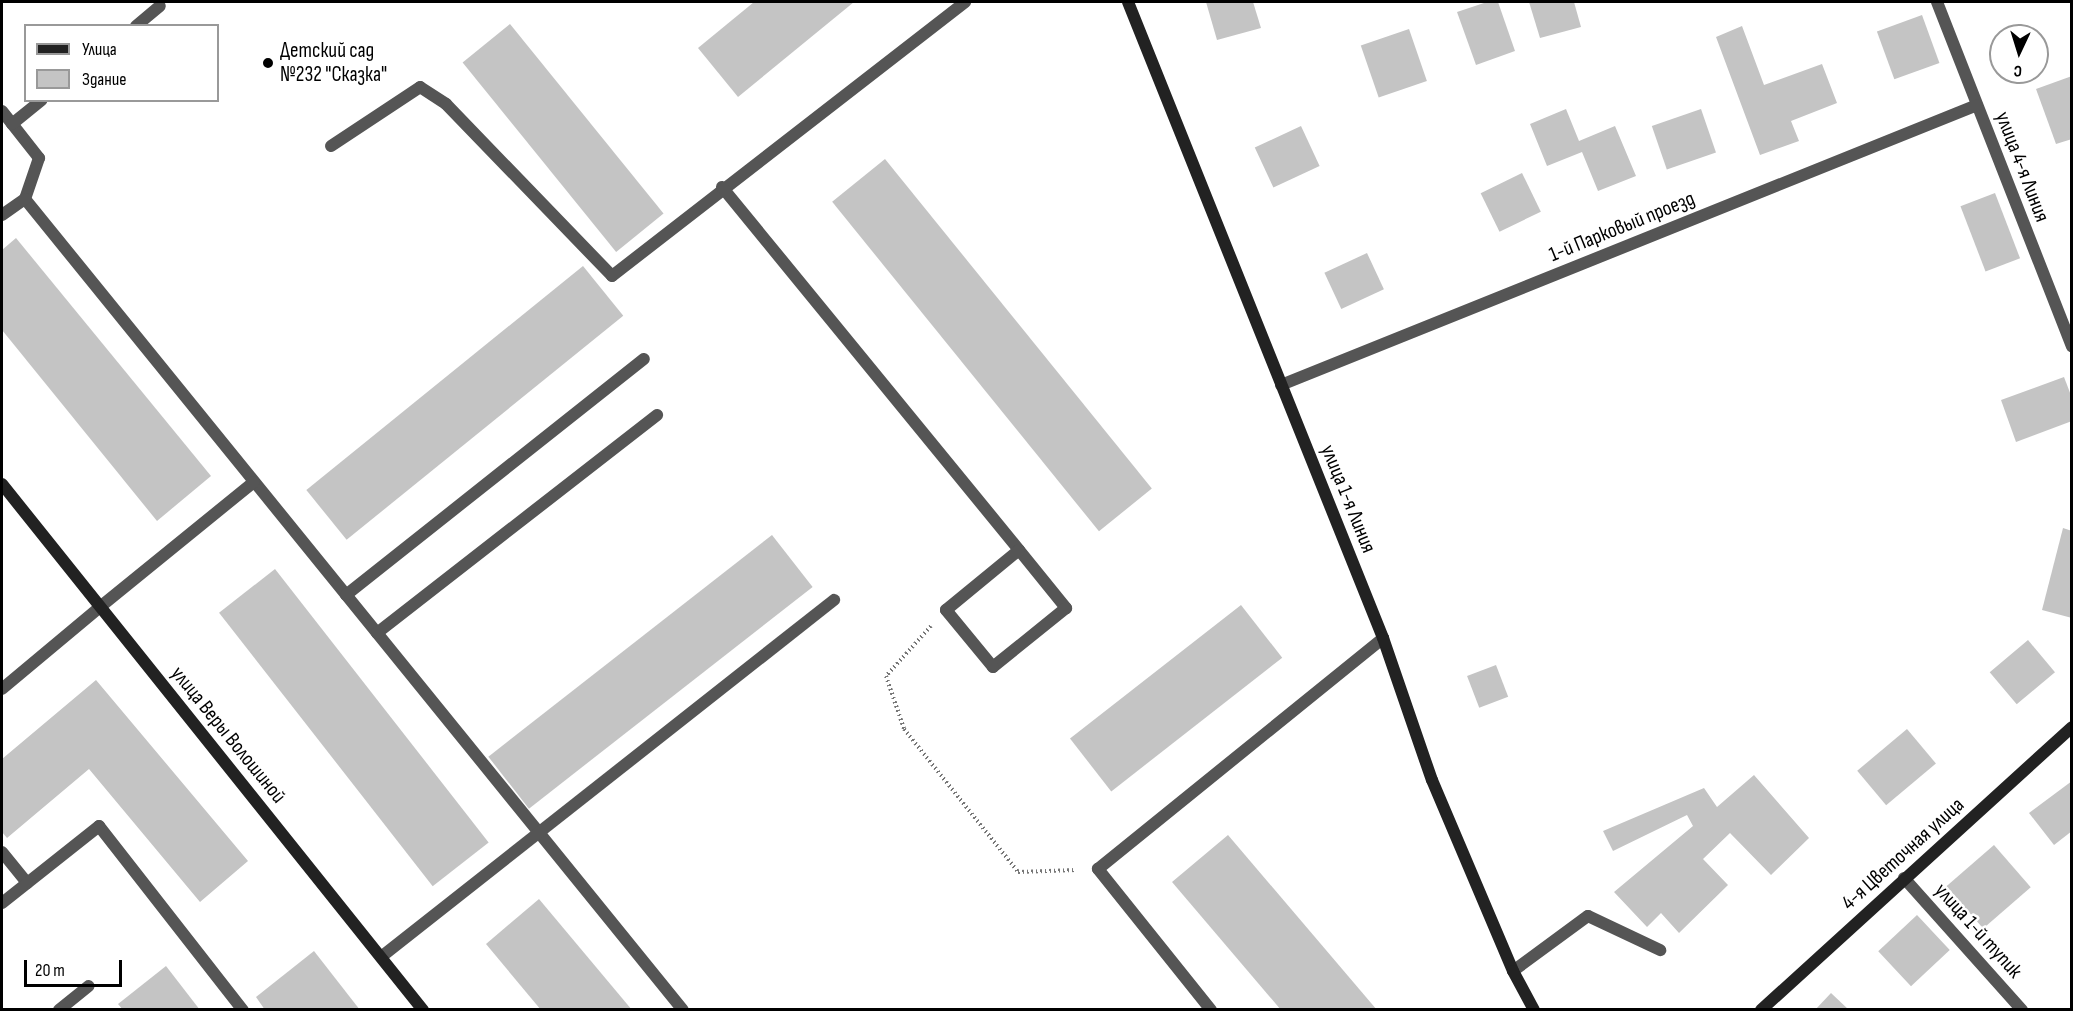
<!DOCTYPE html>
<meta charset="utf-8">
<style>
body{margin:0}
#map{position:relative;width:2073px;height:1011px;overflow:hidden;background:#fff;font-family:"Sofia Sans Condensed",sans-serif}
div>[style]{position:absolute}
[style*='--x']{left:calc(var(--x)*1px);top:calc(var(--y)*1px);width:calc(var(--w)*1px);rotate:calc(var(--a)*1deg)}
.building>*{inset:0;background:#c4c4c4;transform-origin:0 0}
.path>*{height:4px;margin-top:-2px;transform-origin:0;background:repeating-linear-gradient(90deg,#777 0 1.5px,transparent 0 4.5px)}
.lane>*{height:12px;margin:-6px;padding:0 6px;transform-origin:6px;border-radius:6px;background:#555}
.street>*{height:12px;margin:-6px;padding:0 6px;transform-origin:6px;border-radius:6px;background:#555}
.secondary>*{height:12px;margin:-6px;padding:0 6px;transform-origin:6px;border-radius:6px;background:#222}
.dots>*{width:16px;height:16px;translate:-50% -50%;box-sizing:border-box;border:3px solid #fff;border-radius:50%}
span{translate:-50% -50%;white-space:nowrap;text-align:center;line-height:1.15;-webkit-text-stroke:5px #fff;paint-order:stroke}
.poi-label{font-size:21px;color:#000}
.left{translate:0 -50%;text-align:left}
.street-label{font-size:21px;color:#000}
.frame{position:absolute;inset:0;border:3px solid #000;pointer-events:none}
.legend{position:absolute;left:24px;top:24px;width:195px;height:78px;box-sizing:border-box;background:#fff;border:2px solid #999;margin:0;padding:8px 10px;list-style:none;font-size:18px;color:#000}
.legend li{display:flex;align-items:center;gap:12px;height:30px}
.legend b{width:30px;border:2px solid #999}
.north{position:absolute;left:1989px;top:24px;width:60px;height:60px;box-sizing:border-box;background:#fff;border:2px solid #999;border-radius:50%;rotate:184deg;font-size:16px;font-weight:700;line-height:24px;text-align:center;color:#000}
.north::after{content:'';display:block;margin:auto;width:21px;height:27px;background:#000;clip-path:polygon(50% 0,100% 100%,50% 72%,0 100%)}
.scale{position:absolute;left:24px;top:960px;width:98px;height:27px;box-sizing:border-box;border:3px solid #000;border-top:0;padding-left:8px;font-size:18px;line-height:21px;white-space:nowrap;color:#000;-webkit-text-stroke:4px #fff;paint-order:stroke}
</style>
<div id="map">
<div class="building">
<div style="clip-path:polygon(754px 2px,854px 2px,738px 97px,698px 48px)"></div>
<div style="clip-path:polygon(1206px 2px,1253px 2px,1261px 28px,1217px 40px)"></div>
<div style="clip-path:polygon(1487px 2px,1498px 2px,1515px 51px,1476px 65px,1457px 12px)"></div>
<div style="clip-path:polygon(1529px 2px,1574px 2px,1581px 27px,1540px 38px)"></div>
<div style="left:1922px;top:15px;width:51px;height:48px;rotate:70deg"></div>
<div style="left:510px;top:24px;width:244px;height:61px;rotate:51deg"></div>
<div style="clip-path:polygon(1742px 26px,1764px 85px,1822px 64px,1837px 103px,1791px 121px,1799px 141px,1760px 155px,1716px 37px)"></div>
<div style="left:1409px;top:29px;width:55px;height:51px;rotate:71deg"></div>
<div style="clip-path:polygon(2072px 76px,2072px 139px,2056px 144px,2036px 89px)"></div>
<div style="clip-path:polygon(1566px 109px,1579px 141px,1615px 126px,1636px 176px,1598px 191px,1582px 152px,1547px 166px,1530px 124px)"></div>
<div style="left:1701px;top:109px;width:46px;height:52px;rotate:71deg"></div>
<div style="left:1301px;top:126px;width:44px;height:51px;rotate:65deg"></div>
<div style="left:885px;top:159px;width:424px;height:68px;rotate:51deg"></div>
<div style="left:1522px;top:173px;width:43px;height:46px;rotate:64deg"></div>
<div style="left:1995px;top:193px;width:70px;height:37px;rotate:69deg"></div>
<div style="clip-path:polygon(16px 238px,211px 476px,157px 521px,2px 330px,2px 250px)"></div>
<div style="left:1367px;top:253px;width:40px;height:47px;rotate:65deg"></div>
<div style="left:583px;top:266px;width:64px;height:356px;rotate:51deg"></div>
<div style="clip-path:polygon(2064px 377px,2072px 398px,2072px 421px,2016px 442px,2001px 400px)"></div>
<div style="clip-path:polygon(2063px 528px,2072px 531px,2072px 618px,2042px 610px)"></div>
<div style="left:772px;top:535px;width:66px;height:360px;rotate:52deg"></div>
<div style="left:275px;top:569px;width:347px;height:71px;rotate:52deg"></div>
<div style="left:1241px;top:605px;width:67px;height:217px;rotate:52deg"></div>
<div style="left:2028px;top:640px;width:42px;height:50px;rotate:50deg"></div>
<div style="left:1496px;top:665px;width:34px;height:31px;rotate:69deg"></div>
<div style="clip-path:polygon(96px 680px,248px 861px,200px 902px,89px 769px,7px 838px,2px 832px,2px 759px)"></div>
<div style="left:1907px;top:729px;width:45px;height:65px;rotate:50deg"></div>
<div style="clip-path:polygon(1754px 775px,1809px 838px,1771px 875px,1730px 833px,1703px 859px,1728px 885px,1679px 933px,1661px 913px,1647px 927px,1614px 892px,1693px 826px,1687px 815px,1613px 851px,1603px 831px,1704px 788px,1717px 807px)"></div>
<div style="clip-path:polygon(2072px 781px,2072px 831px,2054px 845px,2029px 813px)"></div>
<div style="clip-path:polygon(1228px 835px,1377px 1010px,1281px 1010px,1172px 882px)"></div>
<div style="left:1994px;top:845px;width:56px;height:63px;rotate:49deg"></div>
<div style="clip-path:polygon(539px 899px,632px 1010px,541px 1010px,486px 944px)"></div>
<div style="left:1917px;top:915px;width:48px;height:53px;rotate:47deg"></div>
<div style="clip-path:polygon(314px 951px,360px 1010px,265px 1010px,256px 997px)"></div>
<div style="clip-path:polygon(166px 966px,200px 1010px,123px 1010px,118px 1004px)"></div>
<div style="clip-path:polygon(1831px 993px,1849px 1010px,1815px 1010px)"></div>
</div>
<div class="path">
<div style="--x:931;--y:626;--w:67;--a:132"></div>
<div style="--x:886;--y:676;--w:56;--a:71.2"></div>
<div style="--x:904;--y:729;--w:183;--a:51.4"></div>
<div style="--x:1018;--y:872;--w:58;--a:-2"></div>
</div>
<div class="lane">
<div style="--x:1937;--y:2;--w:370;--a:68.6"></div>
<div style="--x:136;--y:26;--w:31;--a:-40"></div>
<div style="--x:2;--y:111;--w:60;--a:51.8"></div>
<div style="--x:39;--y:158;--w:43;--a:108.9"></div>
<div style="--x:25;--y:199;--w:1044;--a:50.95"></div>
<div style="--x:12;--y:124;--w:38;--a:-39"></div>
<div style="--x:331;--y:146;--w:107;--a:-33.5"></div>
<div style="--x:420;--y:87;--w:31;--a:33"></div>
<div style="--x:446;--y:104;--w:239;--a:46"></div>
<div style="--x:612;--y:276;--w:447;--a:-37.8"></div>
<div style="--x:722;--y:187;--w:469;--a:50.7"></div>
<div style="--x:1019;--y:550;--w:75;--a:51"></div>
<div style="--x:1066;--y:608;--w:94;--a:141.1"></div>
<div style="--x:993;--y:667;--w:74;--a:-129.5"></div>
<div style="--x:946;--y:610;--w:94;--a:-39.4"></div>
<div style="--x:2;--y:215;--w:28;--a:-35"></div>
<div style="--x:1281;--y:385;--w:750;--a:-21.91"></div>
<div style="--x:346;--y:595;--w:380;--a:-38.4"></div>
<div style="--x:100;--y:607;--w:198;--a:-39.1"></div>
<div style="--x:377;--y:633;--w:355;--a:-37.9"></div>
<div style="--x:2;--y:852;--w:40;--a:51"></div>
<div style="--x:1904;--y:878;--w:177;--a:48.2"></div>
<div style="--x:2;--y:903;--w:124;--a:-38.4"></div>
<div style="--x:99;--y:826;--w:234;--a:52"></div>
<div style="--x:381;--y:957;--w:577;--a:-38.24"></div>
<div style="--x:1513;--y:971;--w:93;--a:-36.3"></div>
<div style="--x:1588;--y:916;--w:80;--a:25.3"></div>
<div style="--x:59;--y:1010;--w:38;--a:-39"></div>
<div style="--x:1211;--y:1010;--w:181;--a:-128.7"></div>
<div style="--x:1098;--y:869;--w:367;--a:-39"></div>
</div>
<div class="street">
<div style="--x:2;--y:689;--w:128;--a:-39.9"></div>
</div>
<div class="secondary">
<div style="--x:1128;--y:2;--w:685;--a:68.15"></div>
<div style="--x:1383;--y:638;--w:150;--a:71"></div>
<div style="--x:1432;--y:780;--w:207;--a:67"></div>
<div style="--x:1513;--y:971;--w:44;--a:61.7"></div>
<div style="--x:2;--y:484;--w:674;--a:51.33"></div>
<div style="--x:1761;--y:1010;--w:420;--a:-42.3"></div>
</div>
<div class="dots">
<div style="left:268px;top:63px;background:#000"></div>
</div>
<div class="poi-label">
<span class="left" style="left:280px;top:63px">Детский сад<br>№232 "Сказка"</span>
</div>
<div class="street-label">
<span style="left:2022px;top:167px;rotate:69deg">улица 4-я Линия</span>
<span style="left:1622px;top:227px;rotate:-22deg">1-й Парковый проезд</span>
<span style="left:1348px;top:499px;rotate:68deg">улица 1-я Линия</span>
<span style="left:228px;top:735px;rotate:51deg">улица Веры Волошиной</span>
<span style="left:1903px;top:854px;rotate:-42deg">4-я Цветочная улица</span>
<span style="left:1978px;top:931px;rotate:48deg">улица 1-й тупик</span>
</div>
<div class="frame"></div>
<ul class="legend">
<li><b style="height:8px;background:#222"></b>Улица</li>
<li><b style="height:16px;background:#c4c4c4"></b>Здание</li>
</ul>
<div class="north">С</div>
<div class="scale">20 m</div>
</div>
